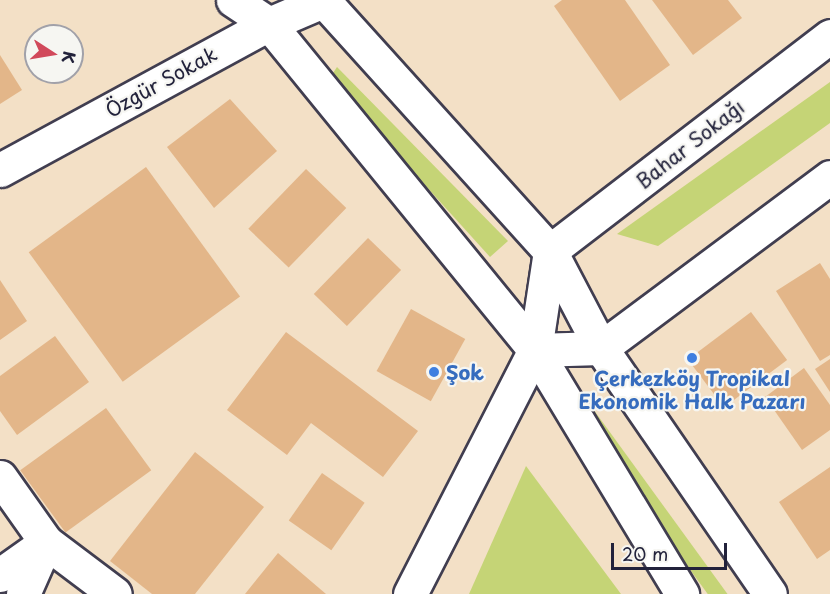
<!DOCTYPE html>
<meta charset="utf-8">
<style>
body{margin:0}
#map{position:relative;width:830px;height:594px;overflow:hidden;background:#f3e0c6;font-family:"Playpen Sans",sans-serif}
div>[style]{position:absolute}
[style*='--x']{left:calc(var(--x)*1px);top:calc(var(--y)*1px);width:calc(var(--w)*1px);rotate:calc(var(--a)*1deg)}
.green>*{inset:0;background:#c5d476;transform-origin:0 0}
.building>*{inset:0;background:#e3b689;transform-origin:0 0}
.roads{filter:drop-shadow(2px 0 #413e50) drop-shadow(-2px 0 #413e50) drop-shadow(0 2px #413e50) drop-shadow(0 -2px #413e50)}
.minor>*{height:33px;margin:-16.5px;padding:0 16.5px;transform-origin:16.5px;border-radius:16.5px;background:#fff}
.dots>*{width:16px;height:16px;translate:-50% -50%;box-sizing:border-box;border:3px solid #f6f6f2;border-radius:50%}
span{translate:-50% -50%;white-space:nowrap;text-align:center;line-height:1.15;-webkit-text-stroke:4.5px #f6f6f2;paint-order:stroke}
.street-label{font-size:20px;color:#22223b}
.shop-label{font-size:20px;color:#366cbe;font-weight:700}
.left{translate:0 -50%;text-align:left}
.north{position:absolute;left:24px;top:24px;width:60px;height:60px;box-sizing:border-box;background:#f6f6f2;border:2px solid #a1a1a9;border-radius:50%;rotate:102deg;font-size:16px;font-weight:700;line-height:24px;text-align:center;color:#22223b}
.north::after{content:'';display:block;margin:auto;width:21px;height:27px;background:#d1495b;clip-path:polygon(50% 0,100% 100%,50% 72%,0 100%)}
.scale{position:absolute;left:611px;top:543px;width:116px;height:27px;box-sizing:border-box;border:3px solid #22223b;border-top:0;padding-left:8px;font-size:18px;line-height:21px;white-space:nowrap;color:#22223b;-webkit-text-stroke:4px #f6f6f2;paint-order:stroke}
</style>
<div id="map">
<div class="green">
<div style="clip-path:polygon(337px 67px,508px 241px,490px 257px,329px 79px)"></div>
<div style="clip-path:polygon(830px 82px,830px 123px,658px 246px,617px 234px)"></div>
<div style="left:580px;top:391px;width:252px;height:16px;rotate:54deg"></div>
<div style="clip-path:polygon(526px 466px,621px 594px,469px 594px)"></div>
</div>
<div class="building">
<div style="clip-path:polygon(562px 0,625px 0,670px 65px,620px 101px,554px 6px)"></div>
<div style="clip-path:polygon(652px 0,728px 0,742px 18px,693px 55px)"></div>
<div style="clip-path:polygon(0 55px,22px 90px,0 104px)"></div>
<div style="clip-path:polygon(230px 99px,277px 151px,214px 208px,167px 147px)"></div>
<div style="left:146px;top:167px;width:160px;height:145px;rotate:54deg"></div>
<div style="left:306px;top:169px;width:56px;height:83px;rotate:44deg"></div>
<div style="left:368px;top:238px;width:46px;height:78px;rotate:44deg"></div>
<div style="clip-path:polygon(820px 263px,830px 279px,830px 355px,820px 361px,776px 291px)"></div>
<div style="clip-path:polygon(0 280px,27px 321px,0 340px)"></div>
<div style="left:411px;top:309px;width:62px;height:71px;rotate:29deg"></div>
<div style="left:751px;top:312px;width:60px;height:79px;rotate:53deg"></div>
<div style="clip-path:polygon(286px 332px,418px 431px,383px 477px,311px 423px,287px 455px,227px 410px)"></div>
<div style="clip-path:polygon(55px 336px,89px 382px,17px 435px,0 411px,0 376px)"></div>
<div style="clip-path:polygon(830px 359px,830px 392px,815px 369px)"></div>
<div style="clip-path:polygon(804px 368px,830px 405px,830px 430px,802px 450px,765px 397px)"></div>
<div style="left:106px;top:408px;width:77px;height:106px;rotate:54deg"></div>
<div style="clip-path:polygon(195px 452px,264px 507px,195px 594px,152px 594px,110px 561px)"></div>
<div style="clip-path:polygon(830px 467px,830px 550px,817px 559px,779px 502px)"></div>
<div style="left:322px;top:473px;width:52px;height:58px;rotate:35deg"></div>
<div style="clip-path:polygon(278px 553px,326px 594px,245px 594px)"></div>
</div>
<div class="roads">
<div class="minor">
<div style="--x:233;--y:0;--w:43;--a:33.7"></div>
<div style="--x:269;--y:24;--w:421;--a:50.8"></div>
<div style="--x:535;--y:350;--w:285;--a:58.9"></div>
<div style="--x:323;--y:0;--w:338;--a:47.9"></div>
<div style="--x:550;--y:251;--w:110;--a:62.3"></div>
<div style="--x:601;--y:348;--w:298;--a:55.5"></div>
<div style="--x:0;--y:170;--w:306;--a:-28.5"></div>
<div style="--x:269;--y:24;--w:61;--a:-23.2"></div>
<div style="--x:535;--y:350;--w:66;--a:-1.7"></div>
<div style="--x:601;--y:348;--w:286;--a:-36.7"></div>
<div style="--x:0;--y:477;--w:80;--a:54.7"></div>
<div style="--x:46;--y:542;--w:86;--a:37"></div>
<div style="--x:0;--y:575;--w:55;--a:-35.4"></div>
<div style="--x:23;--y:594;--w:57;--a:-66.1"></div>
<div style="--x:410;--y:594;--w:274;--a:-62.9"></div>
<div style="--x:535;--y:350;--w:100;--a:-81.4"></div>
<div style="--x:550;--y:251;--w:353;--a:-37.5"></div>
</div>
</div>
<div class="dots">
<div style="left:692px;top:358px;background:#3f7fe0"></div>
<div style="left:434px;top:372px;background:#3f7fe0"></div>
</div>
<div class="street-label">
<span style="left:161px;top:82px;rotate:-29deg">Özgür Sokak</span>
<span style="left:690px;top:144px;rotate:-38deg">Bahar Sokağı</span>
</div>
<div class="shop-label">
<span class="left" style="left:446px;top:372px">Şok</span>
<span style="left:692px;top:390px">Çerkezköy Tropikal<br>Ekonomik Halk Pazarı</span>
</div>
<div class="north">K</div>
<div class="scale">20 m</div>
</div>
